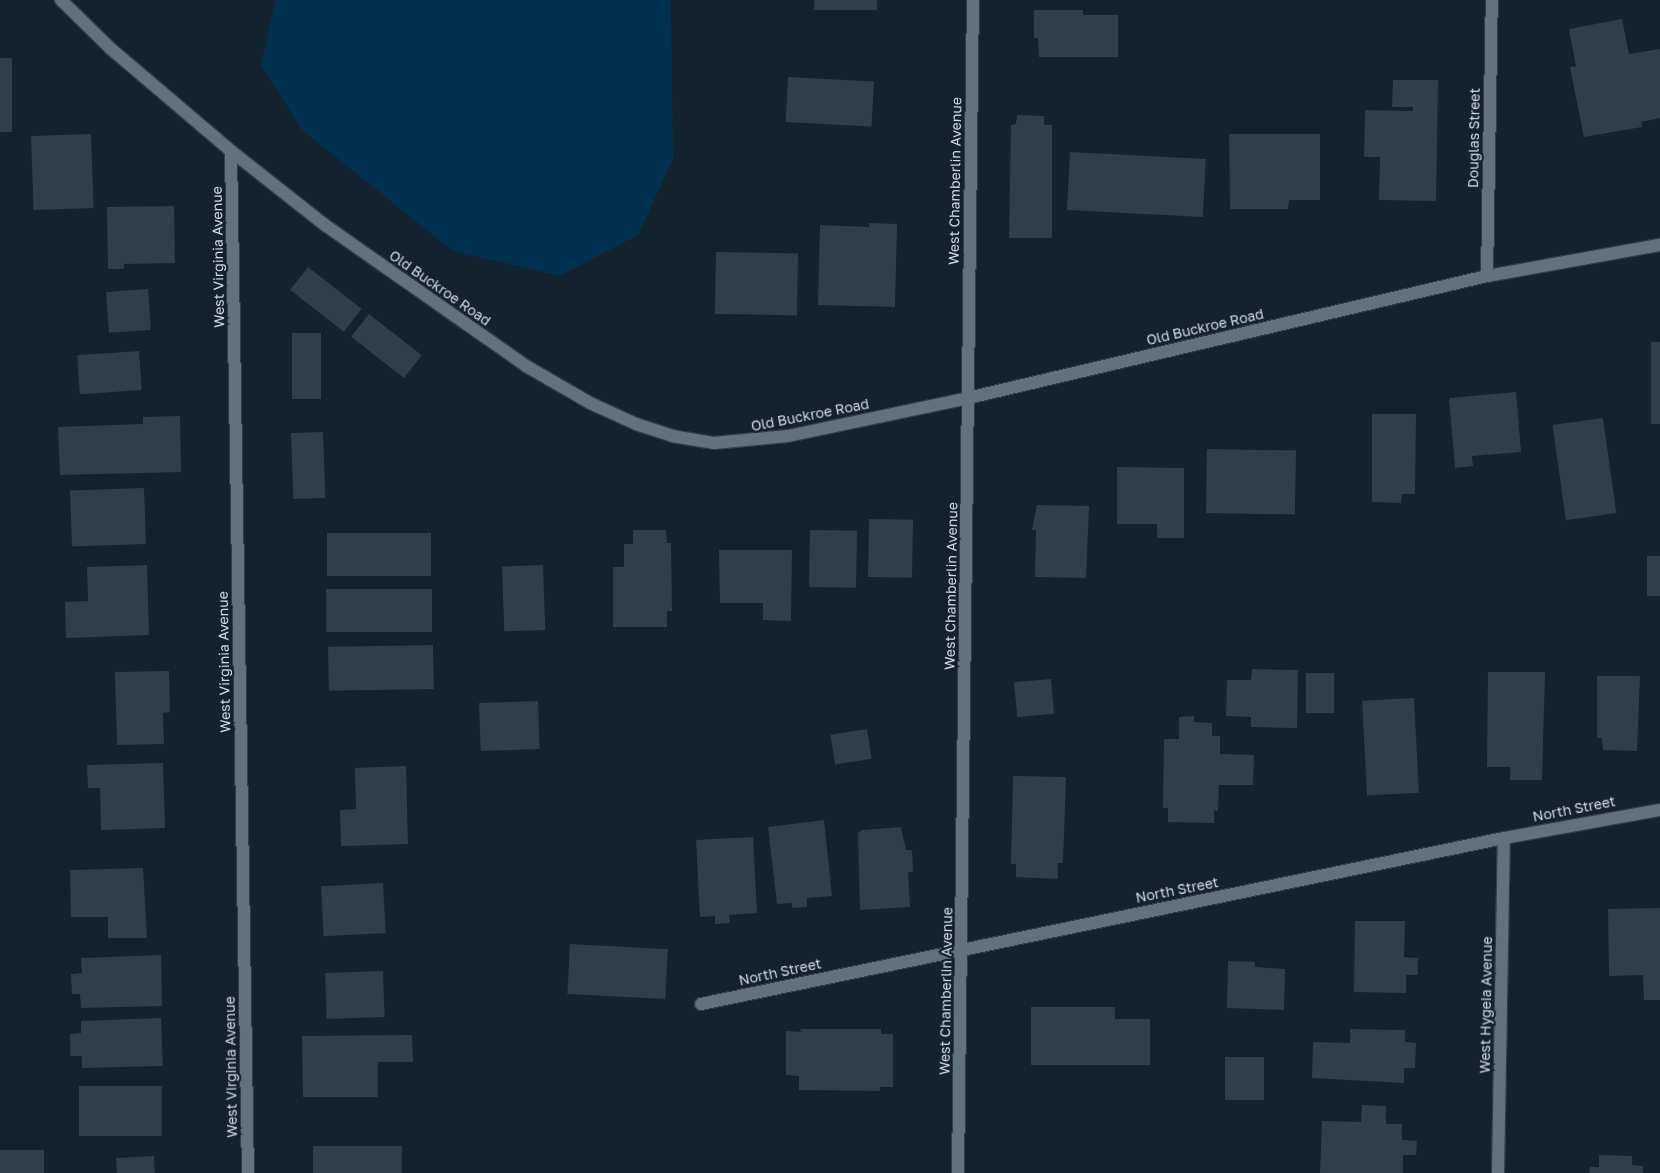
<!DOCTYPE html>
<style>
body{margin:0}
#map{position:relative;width:1660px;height:1173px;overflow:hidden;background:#12222e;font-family:"Golos Text",sans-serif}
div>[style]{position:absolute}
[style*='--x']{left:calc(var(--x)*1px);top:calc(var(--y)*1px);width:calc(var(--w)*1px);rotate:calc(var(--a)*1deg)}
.green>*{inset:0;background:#003250}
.building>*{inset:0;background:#2e3f4c;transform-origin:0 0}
.roads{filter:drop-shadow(1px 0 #323c47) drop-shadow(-1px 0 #323c47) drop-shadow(0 1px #323c47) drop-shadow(0 -1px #323c47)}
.minor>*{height:12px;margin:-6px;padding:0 6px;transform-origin:6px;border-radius:6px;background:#607280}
.tertiary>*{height:12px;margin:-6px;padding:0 6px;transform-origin:6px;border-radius:6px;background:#607280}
span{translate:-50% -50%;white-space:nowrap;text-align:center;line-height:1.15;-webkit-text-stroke:4.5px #12222e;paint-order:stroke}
.street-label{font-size:14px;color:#cfd9e2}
</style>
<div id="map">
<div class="green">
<div style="clip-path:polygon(276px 0,671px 0,673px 159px,638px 235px,560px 276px,453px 251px,302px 130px,261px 64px)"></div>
</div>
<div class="building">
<div style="left:814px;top:0;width:63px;height:10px"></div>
<div style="clip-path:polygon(1034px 10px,1083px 10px,1083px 15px,1118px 15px,1118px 57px,1039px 57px,1038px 38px,1034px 38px)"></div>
<div style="clip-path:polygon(1622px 19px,1629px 54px,1660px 49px,1660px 118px,1641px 122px,1642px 127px,1584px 137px,1570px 67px,1576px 66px,1569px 29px)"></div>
<div style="left:12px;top:58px;width:74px;height:12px;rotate:90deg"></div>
<div style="left:788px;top:77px;width:86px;height:45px;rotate:3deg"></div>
<div style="clip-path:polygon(1393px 80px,1438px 80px,1436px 201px,1379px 200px,1380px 157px,1364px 157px,1365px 110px,1413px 111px,1413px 107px,1392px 107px)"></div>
<div style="clip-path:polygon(1017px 115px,1044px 116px,1044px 125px,1052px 125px,1052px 238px,1009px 238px,1011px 125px,1016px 124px)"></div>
<div style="left:91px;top:134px;width:74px;height:60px;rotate:88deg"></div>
<div style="clip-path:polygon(1229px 134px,1320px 134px,1320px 200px,1289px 200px,1288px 209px,1230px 209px)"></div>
<div style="left:1070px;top:152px;width:136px;height:58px;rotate:3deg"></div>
<div style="clip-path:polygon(174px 206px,175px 263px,124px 264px,124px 269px,108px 269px,107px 207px)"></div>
<div style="clip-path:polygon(869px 223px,897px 224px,895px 307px,818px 305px,820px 225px,869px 227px)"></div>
<div style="left:716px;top:252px;width:82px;height:62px;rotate:1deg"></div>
<div style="left:308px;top:267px;width:68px;height:29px;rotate:38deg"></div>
<div style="left:148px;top:289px;width:41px;height:42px;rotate:86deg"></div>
<div style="left:369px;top:314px;width:67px;height:29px;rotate:38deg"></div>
<div style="left:292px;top:333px;width:29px;height:66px"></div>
<div style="left:1651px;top:342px;width:9px;height:82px"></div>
<div style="left:139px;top:351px;width:39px;height:62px;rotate:86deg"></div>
<div style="clip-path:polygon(1516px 392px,1521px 452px,1472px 456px,1473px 466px,1455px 468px,1449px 398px)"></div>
<div style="clip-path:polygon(1372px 414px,1416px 414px,1415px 494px,1402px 494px,1401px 503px,1372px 502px)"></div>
<div style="clip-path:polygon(180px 416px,181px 472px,60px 475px,58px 427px,143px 424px,143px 417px)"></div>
<div style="left:1603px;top:418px;width:96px;height:51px;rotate:82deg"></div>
<div style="left:323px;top:432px;width:66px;height:32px;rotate:88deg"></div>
<div style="left:1207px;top:449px;width:89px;height:64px;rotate:1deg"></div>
<div style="clip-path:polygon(1117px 467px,1184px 468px,1184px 538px,1157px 538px,1157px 524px,1117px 524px)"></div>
<div style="left:144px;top:488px;width:56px;height:74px;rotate:88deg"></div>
<div style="clip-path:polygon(1037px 505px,1089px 506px,1086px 578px,1035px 577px,1036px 530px,1032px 530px)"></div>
<div style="left:869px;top:519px;width:44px;height:58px;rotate:1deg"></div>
<div style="clip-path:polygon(633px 530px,666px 530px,667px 543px,671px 543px,672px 611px,667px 611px,667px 627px,613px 627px,613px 567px,624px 567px,624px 544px,633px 544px)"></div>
<div style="left:810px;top:530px;width:47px;height:57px;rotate:1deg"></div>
<div style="left:431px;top:533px;width:43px;height:104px;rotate:90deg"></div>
<div style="clip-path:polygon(719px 550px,792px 550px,791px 621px,763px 620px,763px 603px,720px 603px)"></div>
<div style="left:1647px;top:556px;width:13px;height:40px"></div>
<div style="clip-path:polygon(147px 565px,149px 635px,66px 638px,65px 602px,88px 601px,87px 567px)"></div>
<div style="left:543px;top:565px;width:65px;height:41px;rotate:88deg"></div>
<div style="left:432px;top:589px;width:43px;height:106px;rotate:90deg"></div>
<div style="left:433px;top:645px;width:44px;height:105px;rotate:89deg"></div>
<div style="clip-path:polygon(1252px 669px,1298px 670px,1297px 728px,1251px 727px,1251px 717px,1226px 716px,1227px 680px,1251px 680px)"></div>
<div style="clip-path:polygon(169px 671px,170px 712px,163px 713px,164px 744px,117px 745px,115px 672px)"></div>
<div style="clip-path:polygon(1488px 672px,1545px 672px,1542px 780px,1510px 780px,1510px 767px,1487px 767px)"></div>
<div style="left:1306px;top:673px;width:28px;height:40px"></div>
<div style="clip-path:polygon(1597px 676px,1640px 676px,1637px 751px,1603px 750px,1602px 738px,1597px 738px)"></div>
<div style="left:1051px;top:679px;width:35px;height:37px;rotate:85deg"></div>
<div style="left:1414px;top:698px;width:95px;height:52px;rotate:87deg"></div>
<div style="left:538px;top:701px;width:48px;height:59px;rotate:88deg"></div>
<div style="clip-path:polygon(1194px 716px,1194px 722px,1212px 723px,1212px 736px,1220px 736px,1220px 754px,1254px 755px,1253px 785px,1219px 785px,1218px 811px,1214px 810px,1214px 823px,1168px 822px,1168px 808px,1163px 808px,1164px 739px,1179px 739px,1179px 717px)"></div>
<div style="left:867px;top:729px;width:30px;height:37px;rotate:81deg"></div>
<div style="clip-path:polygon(163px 763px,165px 828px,101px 830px,100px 788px,88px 788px,87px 765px)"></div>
<div style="clip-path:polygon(406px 766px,408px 844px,341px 846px,340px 810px,356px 809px,355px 768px)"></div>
<div style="clip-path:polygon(1013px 776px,1066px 777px,1063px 863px,1058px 863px,1058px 879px,1016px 877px,1016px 864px,1011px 864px)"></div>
<div style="clip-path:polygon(824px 820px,832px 896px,807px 898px,807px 907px,792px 908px,792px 903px,777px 904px,768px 827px)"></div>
<div style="clip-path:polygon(901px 827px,906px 850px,912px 850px,913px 872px,908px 872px,910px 907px,860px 910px,858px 833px,862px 830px)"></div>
<div style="clip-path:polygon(753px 837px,757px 913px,729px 915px,730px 923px,715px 924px,715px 916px,700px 917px,696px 840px)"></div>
<div style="clip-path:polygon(143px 868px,147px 938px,108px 938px,108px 917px,71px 917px,70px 870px)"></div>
<div style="left:383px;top:883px;width:50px;height:62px;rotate:87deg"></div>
<div style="clip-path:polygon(1660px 908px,1660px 1000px,1644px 1000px,1643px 975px,1609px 976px,1608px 909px)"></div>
<div style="clip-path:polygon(1355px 921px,1405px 921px,1404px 957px,1418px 958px,1418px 975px,1406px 975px,1406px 993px,1354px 992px)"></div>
<div style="left:570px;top:944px;width:98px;height:50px;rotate:3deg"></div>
<div style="clip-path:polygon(161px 955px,162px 1006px,81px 1008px,80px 994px,72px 994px,71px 974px,82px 973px,81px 958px)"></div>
<div style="clip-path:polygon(1228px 961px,1255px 962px,1255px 967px,1285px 969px,1284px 1010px,1227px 1008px)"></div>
<div style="left:383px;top:971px;width:46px;height:58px;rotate:88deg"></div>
<div style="clip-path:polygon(1031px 1007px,1115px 1007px,1115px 1019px,1150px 1019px,1150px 1065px,1031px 1065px)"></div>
<div style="clip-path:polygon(161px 1018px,163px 1066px,82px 1068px,82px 1056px,70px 1056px,70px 1034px,81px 1033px,81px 1021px)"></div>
<div style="clip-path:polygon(800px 1029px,881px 1029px,881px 1034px,893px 1034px,893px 1087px,880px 1087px,880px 1091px,799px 1090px,799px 1076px,786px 1075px,786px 1031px,801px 1032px)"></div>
<div style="clip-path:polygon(1350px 1029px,1405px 1030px,1405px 1042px,1416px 1043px,1415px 1068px,1404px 1068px,1404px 1083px,1312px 1078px,1313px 1042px,1350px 1043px)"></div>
<div style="clip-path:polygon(412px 1035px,413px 1062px,378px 1062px,378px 1097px,303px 1097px,302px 1036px)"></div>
<div style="left:1225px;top:1057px;width:39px;height:43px"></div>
<div style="left:79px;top:1086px;width:83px;height:50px"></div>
<div style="clip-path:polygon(1362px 1105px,1386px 1106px,1386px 1124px,1402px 1124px,1402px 1140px,1417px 1141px,1416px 1155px,1403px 1155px,1403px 1173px,1320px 1173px,1322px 1121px,1361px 1122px)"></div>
<div style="left:402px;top:1146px;width:27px;height:89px;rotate:90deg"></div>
<div style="left:44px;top:1150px;width:23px;height:44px;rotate:90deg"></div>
<div style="clip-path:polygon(1599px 1155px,1632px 1156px,1632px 1165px,1643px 1166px,1643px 1173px,1589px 1173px,1590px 1167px,1599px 1167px)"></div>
<div style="left:154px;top:1156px;width:17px;height:38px;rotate:87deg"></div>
</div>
<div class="roads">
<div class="minor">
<div style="--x:231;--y:151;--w:1022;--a:89.05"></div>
<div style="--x:1487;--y:276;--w:276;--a:-89"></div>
<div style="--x:701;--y:1004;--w:820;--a:-11.68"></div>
<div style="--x:1504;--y:838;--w:158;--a:-10.2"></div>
<div style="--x:958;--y:1173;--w:1173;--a:-89.27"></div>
<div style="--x:1498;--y:1173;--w:335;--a:-89"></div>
</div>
<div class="tertiary">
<div style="--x:61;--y:0;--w:69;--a:44.4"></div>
<div style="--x:110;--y:48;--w:159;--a:40.4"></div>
<div style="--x:231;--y:151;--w:120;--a:38.2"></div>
<div style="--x:325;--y:225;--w:246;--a:35"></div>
<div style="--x:526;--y:366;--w:74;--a:30"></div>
<div style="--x:590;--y:403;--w:51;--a:24.5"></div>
<div style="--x:636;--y:424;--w:38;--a:18"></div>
<div style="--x:672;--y:436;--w:43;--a:9.5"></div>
<div style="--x:714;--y:443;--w:74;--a:-5.4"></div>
<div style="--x:788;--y:436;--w:184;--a:-11.9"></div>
<div style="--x:968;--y:398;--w:533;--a:-13.23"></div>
<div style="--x:1487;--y:276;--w:176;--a:-10.2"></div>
</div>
</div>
<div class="street-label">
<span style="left:1474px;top:138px;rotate:-89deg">Douglas Street</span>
<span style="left:955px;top:181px;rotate:-89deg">West Chamberlin Avenue</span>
<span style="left:218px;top:257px;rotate:-91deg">West Virginia Avenue</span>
<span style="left:440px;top:288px;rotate:35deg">Old Buckroe Road</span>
<span style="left:1205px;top:327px;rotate:-13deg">Old Buckroe Road</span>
<span style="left:810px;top:415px;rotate:-11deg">Old Buckroe Road</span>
<span style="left:951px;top:586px;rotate:-89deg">West Chamberlin Avenue</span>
<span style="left:224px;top:662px;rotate:-91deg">West Virginia Avenue</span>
<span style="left:1574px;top:809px;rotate:-11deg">North Street</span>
<span style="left:1177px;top:890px;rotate:-11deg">North Street</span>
<span style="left:780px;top:972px;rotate:-12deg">North Street</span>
<span style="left:946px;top:991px;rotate:-89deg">West Chamberlin Avenue</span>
<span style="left:1486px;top:1005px;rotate:-89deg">West Hygeia Avenue</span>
<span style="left:231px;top:1067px;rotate:-91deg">West Virginia Avenue</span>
</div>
</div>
